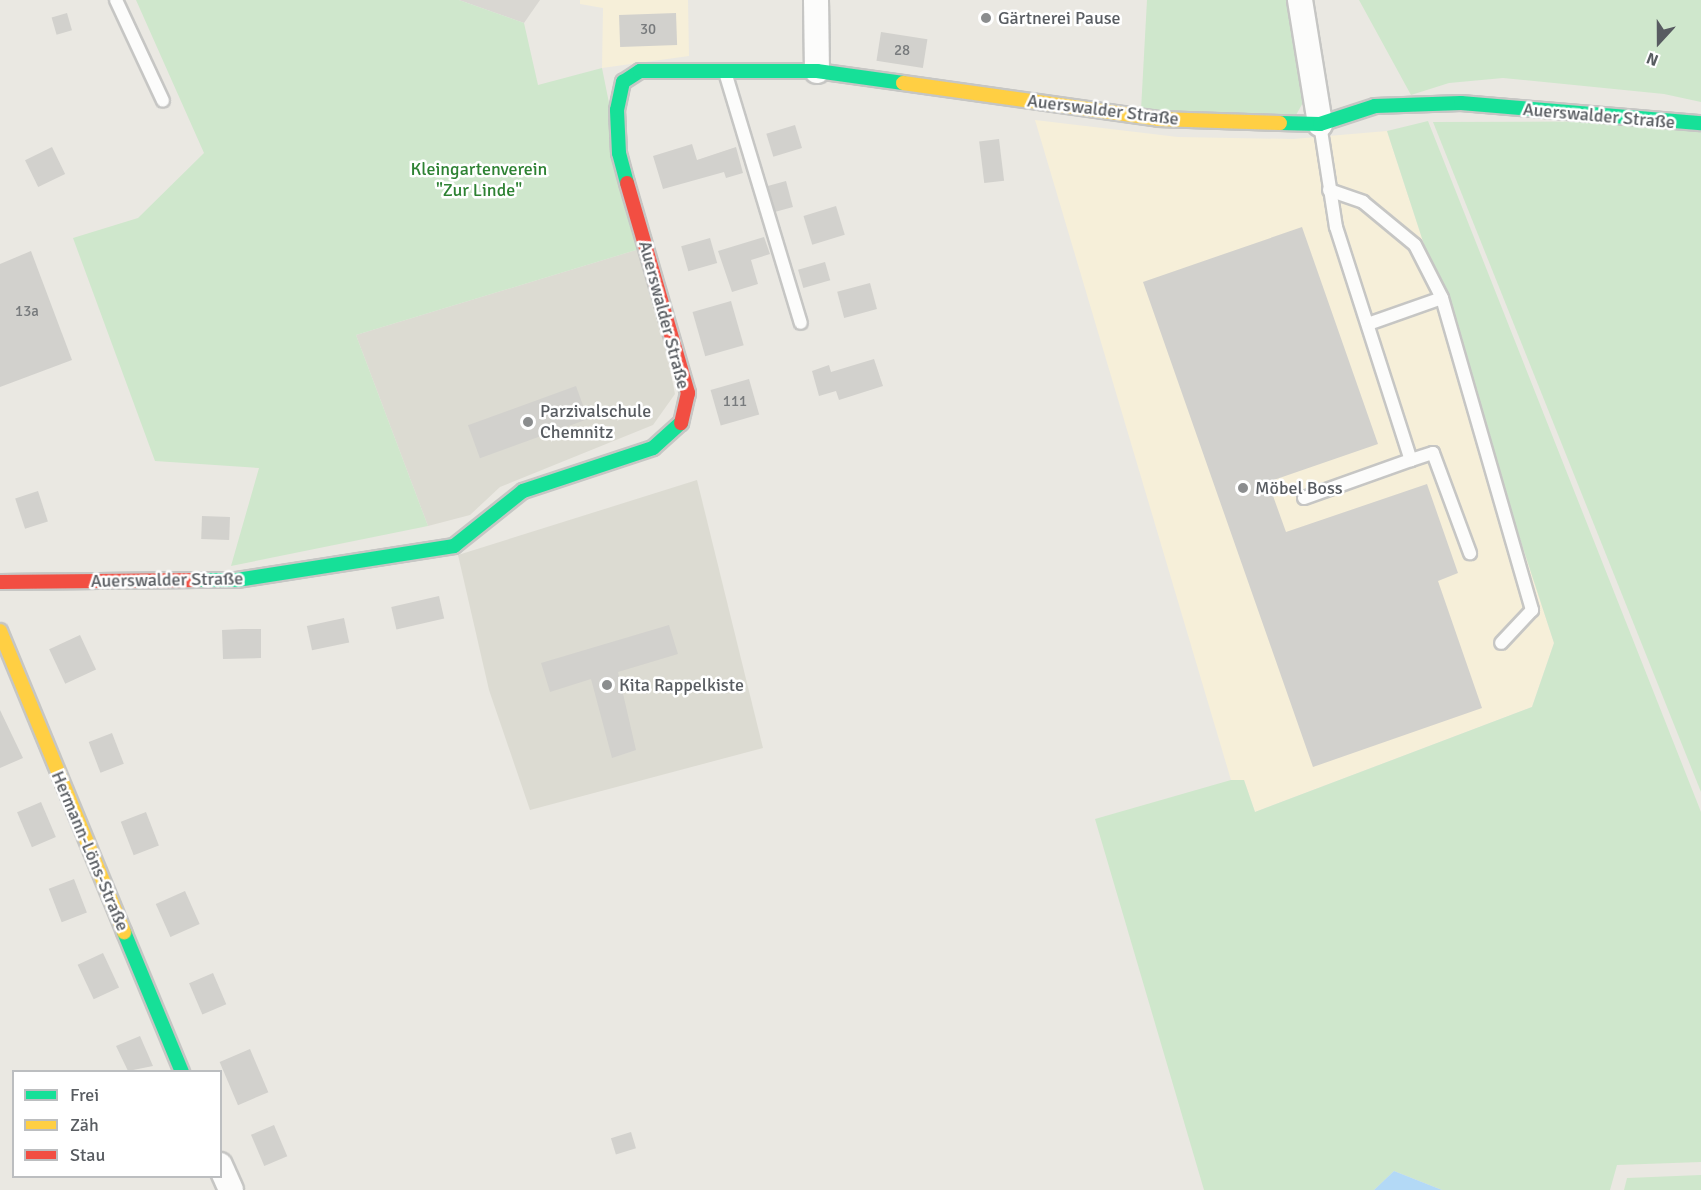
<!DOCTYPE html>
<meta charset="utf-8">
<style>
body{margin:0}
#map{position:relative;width:1701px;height:1190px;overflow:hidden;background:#eae8e2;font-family:Signika,sans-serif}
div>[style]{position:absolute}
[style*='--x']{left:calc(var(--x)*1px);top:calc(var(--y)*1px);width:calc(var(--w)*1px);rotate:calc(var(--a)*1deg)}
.commercial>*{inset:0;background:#f6efd9}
.industrial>*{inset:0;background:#d9d7d2}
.education>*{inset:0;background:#dcdbd2}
.green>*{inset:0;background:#cfe7cc}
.water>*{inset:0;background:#b3d9f6}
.building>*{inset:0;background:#d2d1cd;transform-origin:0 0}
.roads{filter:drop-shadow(2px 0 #c6c6c4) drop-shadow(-2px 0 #c6c6c4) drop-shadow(0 2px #c6c6c4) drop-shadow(0 -2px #c6c6c4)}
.lane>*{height:12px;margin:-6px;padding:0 6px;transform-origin:6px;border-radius:6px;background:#fcfcfb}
.street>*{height:24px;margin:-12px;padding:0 12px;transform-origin:12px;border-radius:12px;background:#fcfcfb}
.fast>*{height:14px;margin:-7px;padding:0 7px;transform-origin:7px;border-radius:7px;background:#16e098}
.slow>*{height:14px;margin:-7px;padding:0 7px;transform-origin:7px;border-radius:7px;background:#ffcf43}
.jam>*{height:14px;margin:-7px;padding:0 7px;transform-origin:7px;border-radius:7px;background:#f24e42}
.dots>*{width:16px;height:16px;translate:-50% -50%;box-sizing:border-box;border:3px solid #fff;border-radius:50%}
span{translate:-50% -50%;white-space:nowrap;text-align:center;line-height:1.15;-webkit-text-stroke:5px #fff;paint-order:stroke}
.number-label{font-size:15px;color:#777a7c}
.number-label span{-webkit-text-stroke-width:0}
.poi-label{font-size:18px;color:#585c61}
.left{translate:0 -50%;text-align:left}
.street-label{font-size:18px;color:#585c61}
.park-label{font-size:18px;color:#2e8233}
.legend{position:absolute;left:12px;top:1070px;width:210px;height:108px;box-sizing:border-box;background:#fff;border:2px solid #bcbec0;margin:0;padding:8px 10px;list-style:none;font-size:18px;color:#585c61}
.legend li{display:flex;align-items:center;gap:12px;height:30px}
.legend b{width:30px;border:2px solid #bcbec0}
.north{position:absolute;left:1629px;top:12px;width:60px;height:60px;-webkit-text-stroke:4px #fff;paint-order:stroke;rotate:201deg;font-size:16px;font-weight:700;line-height:24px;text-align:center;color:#585c61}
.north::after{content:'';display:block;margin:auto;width:21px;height:27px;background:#585c61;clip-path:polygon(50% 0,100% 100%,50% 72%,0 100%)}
</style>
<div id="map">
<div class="commercial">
<div style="clip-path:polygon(580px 0,688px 0,689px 56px,602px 68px,603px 8px,580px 4px)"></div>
<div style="clip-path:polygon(1035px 120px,1178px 137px,1293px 139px,1387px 131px,1554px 643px,1532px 707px,1255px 812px,1244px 780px,1231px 780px)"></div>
</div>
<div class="industrial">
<div style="clip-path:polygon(459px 0,540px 0,524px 23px)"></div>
</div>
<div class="education">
<div style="clip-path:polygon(646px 247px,675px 394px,653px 425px,500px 487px,470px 515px,428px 526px,356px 335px)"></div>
<div style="clip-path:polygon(697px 480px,763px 748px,530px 810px,489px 690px,458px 555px)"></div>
</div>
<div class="green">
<div style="clip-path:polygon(136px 0,459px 0,524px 23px,538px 85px,602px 68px,619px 153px,646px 247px,356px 335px,428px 526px,231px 566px,259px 468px,155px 461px,73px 238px,138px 218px,204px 153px)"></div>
<div style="clip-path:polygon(1147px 0,1286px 0,1305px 99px,1296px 115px,1141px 110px)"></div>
<div style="clip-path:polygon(1359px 0,1701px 0,1701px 102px,1664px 94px,1503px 78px,1449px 83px,1411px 95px)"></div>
<div style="clip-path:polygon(1428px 121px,1701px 812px,1701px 1162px,1617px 1165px,1610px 1190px,1442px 1190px,1394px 1171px,1374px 1190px,1204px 1190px,1095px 819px,1231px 780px,1244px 780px,1255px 812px,1532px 707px,1554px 643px,1387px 131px)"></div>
<div style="clip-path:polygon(1701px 121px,1701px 792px,1433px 122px)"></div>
<div style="clip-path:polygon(1701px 1175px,1701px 1190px,1624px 1190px,1627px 1178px)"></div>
</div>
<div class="water">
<div style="clip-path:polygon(1394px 1171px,1442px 1190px,1374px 1190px)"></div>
</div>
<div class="building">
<div style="left:67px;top:13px;width:18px;height:16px;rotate:74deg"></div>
<div style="left:676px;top:13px;width:32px;height:57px;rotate:88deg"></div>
<div style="left:881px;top:32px;width:47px;height:29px;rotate:9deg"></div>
<div style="left:795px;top:125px;width:24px;height:30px;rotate:73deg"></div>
<div style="left:999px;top:139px;width:42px;height:20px;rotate:83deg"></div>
<div style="clip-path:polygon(692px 144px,697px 160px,736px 147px,743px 173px,726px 178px,724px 172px,663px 189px,653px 156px)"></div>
<div style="left:52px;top:147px;width:30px;height:30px;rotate:64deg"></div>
<div style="left:786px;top:181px;width:27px;height:19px;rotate:75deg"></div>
<div style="left:836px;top:206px;width:30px;height:34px;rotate:73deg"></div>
<div style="clip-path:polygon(1302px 227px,1378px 444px,1268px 482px,1286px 532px,1427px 484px,1458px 573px,1438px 581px,1482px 708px,1313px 767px,1143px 282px)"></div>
<div style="clip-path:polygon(764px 237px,770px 254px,751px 260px,758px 284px,732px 292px,718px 251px)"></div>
<div style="left:710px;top:238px;width:26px;height:30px;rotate:74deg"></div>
<div style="clip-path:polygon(31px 251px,72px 360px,0 387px,0 264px)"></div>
<div style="left:825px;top:262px;width:19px;height:28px;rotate:74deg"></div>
<div style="left:870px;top:283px;width:27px;height:34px;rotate:75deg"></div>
<div style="left:731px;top:301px;width:46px;height:40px;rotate:74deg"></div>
<div style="clip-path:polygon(874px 359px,883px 386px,839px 400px,836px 391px,819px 396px,812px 371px,829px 365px,831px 372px)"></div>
<div style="left:749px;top:379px;width:37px;height:40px;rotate:74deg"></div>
<div style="left:576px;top:386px;width:35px;height:115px;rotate:70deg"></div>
<div style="left:38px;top:491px;width:32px;height:24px;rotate:72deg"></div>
<div style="left:202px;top:516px;width:28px;height:23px;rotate:2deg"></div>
<div style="left:439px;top:596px;width:23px;height:49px;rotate:77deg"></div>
<div style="left:344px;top:618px;width:25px;height:38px;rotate:78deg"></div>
<div style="clip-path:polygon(669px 625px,678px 654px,618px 672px,636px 750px,612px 758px,591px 679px,550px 692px,541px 663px)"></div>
<div style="clip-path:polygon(242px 629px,261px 629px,261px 658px,223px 659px,222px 630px)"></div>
<div style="left:80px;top:635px;width:38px;height:34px;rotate:65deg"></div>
<div style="clip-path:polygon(0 710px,23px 758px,0 768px)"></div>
<div style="left:112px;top:733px;width:33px;height:25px;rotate:69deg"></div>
<div style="left:41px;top:802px;width:38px;height:26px;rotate:67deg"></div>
<div style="left:146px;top:812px;width:36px;height:27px;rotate:69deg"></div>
<div style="left:74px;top:879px;width:36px;height:27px;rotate:69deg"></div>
<div style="left:185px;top:891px;width:36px;height:32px;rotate:66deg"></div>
<div style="left:103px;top:953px;width:38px;height:28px;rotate:65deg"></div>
<div style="left:213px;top:973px;width:34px;height:26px;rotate:67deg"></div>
<div style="clip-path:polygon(140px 1036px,153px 1066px,128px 1071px,116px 1046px)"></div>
<div style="left:250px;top:1049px;width:47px;height:33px;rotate:67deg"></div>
<div style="left:274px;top:1125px;width:34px;height:25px;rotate:67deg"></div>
<div style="left:631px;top:1132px;width:17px;height:21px;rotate:73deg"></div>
</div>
<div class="roads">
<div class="lane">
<div style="--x:116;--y:0;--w:111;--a:65"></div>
<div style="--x:725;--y:72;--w:262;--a:73.2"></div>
<div style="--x:1320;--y:124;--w:104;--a:81.2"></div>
<div style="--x:1336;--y:227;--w:245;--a:72.2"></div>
<div style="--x:1411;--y:460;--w:23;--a:-18"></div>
<div style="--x:1433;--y:453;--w:107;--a:69.7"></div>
<div style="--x:1329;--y:190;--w:36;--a:19"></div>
<div style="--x:1363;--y:202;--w:67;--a:39.6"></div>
<div style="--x:1415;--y:245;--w:59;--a:63"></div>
<div style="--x:1442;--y:298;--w:325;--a:73.9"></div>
<div style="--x:1532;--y:610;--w:45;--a:133.2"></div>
<div style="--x:1368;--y:324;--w:78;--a:-19.4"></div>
<div style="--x:1304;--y:498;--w:114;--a:-19.6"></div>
</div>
<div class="street">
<div style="--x:816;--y:0;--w:71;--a:89.2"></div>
<div style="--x:1300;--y:0;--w:126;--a:80.8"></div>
<div style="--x:220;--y:1165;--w:27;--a:66"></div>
</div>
<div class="fast">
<div style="--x:1280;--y:123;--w:40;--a:1.4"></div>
<div style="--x:1320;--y:124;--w:58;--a:-18.1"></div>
<div style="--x:1375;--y:106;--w:86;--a:-2"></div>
<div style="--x:1461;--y:103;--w:241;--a:4.8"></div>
<div style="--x:627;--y:183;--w:31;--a:-105"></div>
<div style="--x:619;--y:153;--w:43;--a:-92.7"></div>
<div style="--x:617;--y:110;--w:29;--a:-78"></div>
<div style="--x:623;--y:82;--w:20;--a:-33"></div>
<div style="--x:640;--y:71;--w:177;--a:0"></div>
<div style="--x:817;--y:71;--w:87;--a:7.9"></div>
<div style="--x:198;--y:580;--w:39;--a:0"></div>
<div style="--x:237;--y:580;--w:220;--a:-8.9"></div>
<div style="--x:454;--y:546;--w:88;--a:-38.6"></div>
<div style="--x:523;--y:491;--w:137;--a:-18.3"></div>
<div style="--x:653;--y:448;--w:38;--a:-42"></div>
<div style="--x:124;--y:932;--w:152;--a:67.5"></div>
</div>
<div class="slow">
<div style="--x:903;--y:83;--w:258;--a:8"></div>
<div style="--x:1158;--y:119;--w:122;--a:1.9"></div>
<div style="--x:0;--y:631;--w:326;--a:67.6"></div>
</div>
<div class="jam">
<div style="--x:627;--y:183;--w:219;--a:73.8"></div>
<div style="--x:688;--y:393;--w:31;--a:103"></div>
<div style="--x:0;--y:582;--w:198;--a:-0.6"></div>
</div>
</div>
<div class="dots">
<div style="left:986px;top:18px;background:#8b8d8e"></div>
<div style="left:528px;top:422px;background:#8b8d8e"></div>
<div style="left:1243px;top:488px;background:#8b8d8e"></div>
<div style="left:607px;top:685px;background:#8b8d8e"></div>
</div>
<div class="number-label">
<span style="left:648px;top:30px">30</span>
<span style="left:902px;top:51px">28</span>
<span style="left:27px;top:312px">13a</span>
<span style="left:735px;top:402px">111</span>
</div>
<div class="poi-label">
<span class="left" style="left:998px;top:18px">Gärtnerei Pause</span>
<span class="left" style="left:540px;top:422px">Parzivalschule<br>Chemnitz</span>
<span class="left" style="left:1255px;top:488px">Möbel Boss</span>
<span class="left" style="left:619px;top:685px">Kita Rappelkiste</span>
</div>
<div class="street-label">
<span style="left:1103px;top:110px;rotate:7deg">Auerswalder Straße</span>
<span style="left:1599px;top:116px;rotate:5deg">Auerswalder Straße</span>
<span style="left:664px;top:315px;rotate:75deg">Auerswalder Straße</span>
<span style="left:167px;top:580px;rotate:-1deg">Auerswalder Straße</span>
<span style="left:90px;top:851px;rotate:67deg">Hermann-Löns-Straße</span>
</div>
<div class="park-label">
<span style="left:479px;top:180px">Kleingartenverein<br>"Zur Linde"</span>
</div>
<ul class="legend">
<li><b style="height:8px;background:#16e098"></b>Frei</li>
<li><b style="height:8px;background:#ffcf43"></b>Zäh</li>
<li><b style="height:8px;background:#f24e42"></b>Stau</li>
</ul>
<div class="north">N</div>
</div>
